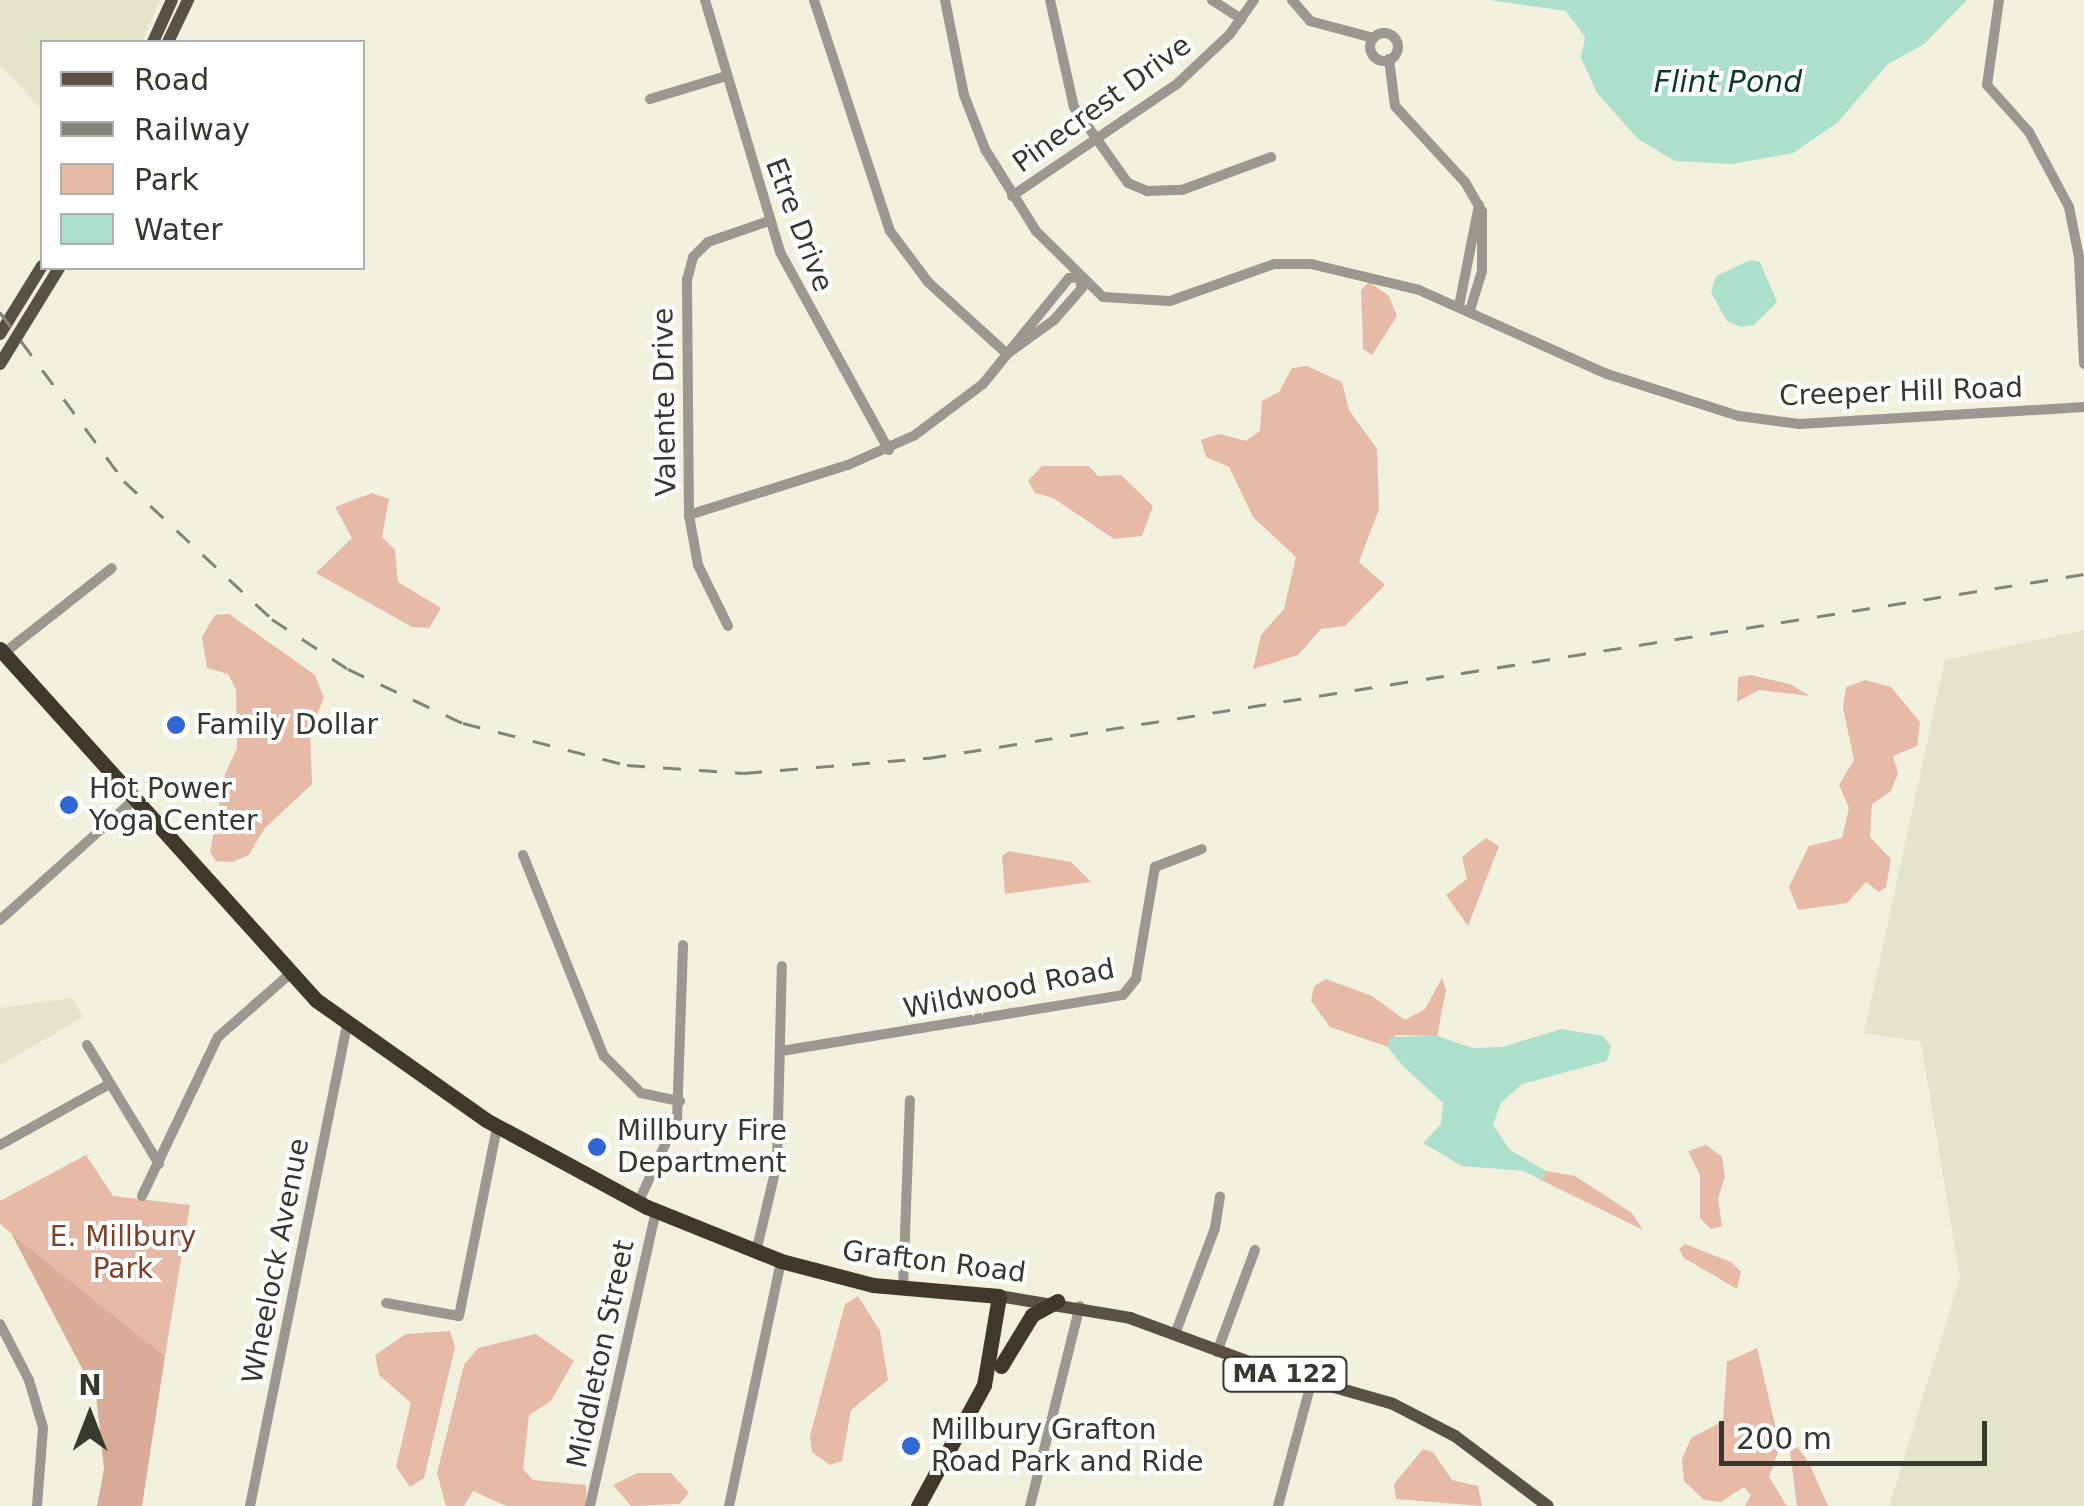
<!DOCTYPE html>
<style>
body{margin:0}
#map{position:relative;width:2084px;height:1506px;overflow:hidden;background:#f1f1de;font-family:"DejaVu Sans",sans-serif}
div>[style]{position:absolute}
[style*='--x']{left:calc(var(--x)*1px);top:calc(var(--y)*1px);width:calc(var(--w)*1px);rotate:calc(var(--a)*1deg)}
.built>*{inset:0;background:#e4e4cb}
.green>*{inset:0;background:#e6baa6}
.forest>*{inset:0;background:#daac98}
.water>*{inset:0;background:#ace0cc}
.minor>*{height:10px;margin:-5px;padding:0 5px;transform-origin:5px;border-radius:5px;background:#9c9791}
.minor>.ring{margin:-5px;padding:0;box-sizing:content-box;background:none;border:10px solid #9c9791;border-radius:50%}
.major>*{height:12px;margin:-6px;padding:0 6px;transform-origin:6px;border-radius:6px;background:#595145}
.highway>*{height:15px;margin:-7.5px;padding:0 7.5px;transform-origin:7.5px;border-radius:7.5px;background:#41382b}
.rail>*{height:2.5px;margin-top:-1.25px;transform-origin:0;background:repeating-linear-gradient(90deg,#838377 0 18px,transparent 0 36px)}
.dots>*{width:28px;height:28px;translate:-50% -50%;box-sizing:border-box;border:5px solid #fff;border-radius:50%}
span{translate:-50% -50%;white-space:nowrap;text-align:center;line-height:1.15;-webkit-text-stroke:8px #fff;paint-order:stroke}
.shield-label span{padding:2px 8px;background:#fff;border:2px solid;border-radius:8px;-webkit-text-stroke-width:0}
.shield-label{font-size:25px;color:#383831;font-weight:700}
.street-label{font-size:28px;color:#383831}
.poi-label{font-size:28px;color:#383831}
.left{translate:0 -50%;text-align:left}
.park-label{font-size:28px;color:#7d4227}
.water-label{font-size:30px;color:#0b392c;font-style:italic}
.legend{position:absolute;left:40px;top:40px;width:325px;height:230px;box-sizing:border-box;background:#fff;border:2px solid #afafad;margin:0;padding:12px 18px;list-style:none;font-size:30px;color:#383831}
.legend li{display:flex;align-items:center;gap:20px;height:50px}
.legend b{width:50px;border:2px solid #afafad}
.north{position:absolute;left:40px;top:1366px;width:100px;height:100px;-webkit-text-stroke:8px #fff;paint-order:stroke;rotate:0deg;font-size:28px;font-weight:700;line-height:40px;text-align:center;color:#383831}
.north::after{content:'';display:block;margin:auto;width:35px;height:45px;background:#383831;clip-path:polygon(50% 0,100% 100%,50% 72%,0 100%)}
.scale{position:absolute;left:1719px;top:1421px;width:268px;height:45px;box-sizing:border-box;border:5px solid #383831;border-top:0;padding-left:12px;font-size:30px;line-height:35px;white-space:nowrap;color:#383831;-webkit-text-stroke:8px #fff;paint-order:stroke}
</style>
<div id="map">
<div class="built">
<div style="clip-path:polygon(0 0,160px 0,142px 42px,42px 42px,42px 110px,0 65px)"></div>
<div style="clip-path:polygon(2084px 630px,2084px 1506px,1889px 1506px,1960px 1278px,1921px 1042px,1864px 1033px,1945px 660px)"></div>
<div style="clip-path:polygon(72px 998px,83px 1017px,0 1065px,0 1008px)"></div>
</div>
<div class="green">
<div style="clip-path:polygon(1369px 282px,1389px 296px,1397px 316px,1372px 355px,1363px 349px,1362px 316px,1361px 290px)"></div>
<div style="clip-path:polygon(1307px 366px,1342px 382px,1349px 410px,1377px 449px,1379px 509px,1359px 562px,1385px 585px,1345px 626px,1321px 629px,1298px 655px,1253px 669px,1261px 635px,1284px 609px,1296px 557px,1253px 517px,1229px 467px,1206px 457px,1201px 440px,1219px 434px,1246px 441px,1260px 431px,1262px 401px,1279px 392px,1292px 368px)"></div>
<div style="clip-path:polygon(1042px 466px,1089px 466px,1098px 476px,1121px 475px,1153px 506px,1142px 536px,1114px 539px,1053px 498px,1035px 493px,1028px 481px)"></div>
<div style="clip-path:polygon(372px 493px,389px 499px,382px 537px,395px 550px,398px 582px,441px 608px,429px 628px,412px 627px,316px 573px,352px 538px,335px 507px)"></div>
<div style="clip-path:polygon(229px 614px,315px 675px,324px 698px,310px 731px,312px 784px,264px 829px,249px 855px,233px 862px,216px 861px,210px 852px,225px 774px,237px 748px,236px 690px,228px 674px,207px 668px,202px 637px,215px 615px)"></div>
<div style="clip-path:polygon(1750px 675px,1790px 684px,1810px 696px,1759px 690px,1737px 702px,1738px 677px)"></div>
<div style="clip-path:polygon(1865px 680px,1891px 687px,1920px 722px,1917px 746px,1893px 756px,1898px 774px,1890px 792px,1872px 804px,1870px 837px,1891px 859px,1886px 887px,1879px 892px,1866px 882px,1847px 903px,1798px 910px,1789px 887px,1809px 846px,1842px 838px,1849px 808px,1839px 785px,1854px 760px,1843px 708px,1846px 687px)"></div>
<div style="clip-path:polygon(1486px 838px,1499px 846px,1468px 926px,1446px 895px,1467px 879px,1462px 857px)"></div>
<div style="clip-path:polygon(1009px 851px,1071px 862px,1091px 882px,1005px 894px,1002px 856px)"></div>
<div style="clip-path:polygon(1326px 979px,1372px 996px,1405px 1020px,1425px 1009px,1442px 978px,1446px 990px,1437px 1036px,1396px 1035px,1388px 1047px,1330px 1027px,1311px 1001px,1314px 986px)"></div>
<div style="clip-path:polygon(1706px 1145px,1722px 1157px,1725px 1176px,1718px 1199px,1722px 1226px,1711px 1229px,1700px 1218px,1700px 1175px,1688px 1151px)"></div>
<div style="clip-path:polygon(86px 1155px,113px 1196px,190px 1205px,165px 1356px,0 1224px,0 1201px)"></div>
<div style="clip-path:polygon(1546px 1171px,1575px 1176px,1632px 1213px,1643px 1230px,1541px 1180px)"></div>
<div style="clip-path:polygon(1685px 1244px,1731px 1262px,1741px 1272px,1737px 1289px,1684px 1258px,1679px 1249px)"></div>
<div style="clip-path:polygon(858px 1296px,880px 1331px,888px 1380px,851px 1410px,842px 1461px,830px 1465px,812px 1452px,810px 1436px,845px 1304px)"></div>
<div style="clip-path:polygon(450px 1331px,455px 1347px,424px 1478px,410px 1487px,396px 1467px,411px 1403px,379px 1375px,375px 1355px,406px 1334px)"></div>
<div style="clip-path:polygon(536px 1334px,574px 1361px,551px 1401px,529px 1415px,523px 1469px,533px 1480px,586px 1485px,587px 1506px,506px 1506px,473px 1491px,464px 1506px,446px 1506px,437px 1473px,464px 1365px,478px 1348px)"></div>
<div style="clip-path:polygon(1757px 1348px,1780px 1446px,1769px 1477px,1787px 1506px,1745px 1506px,1751px 1495px,1744px 1487px,1721px 1502px,1704px 1500px,1684px 1481px,1682px 1459px,1691px 1438px,1723px 1421px,1727px 1362px)"></div>
<div style="clip-path:polygon(1798px 1447px,1809px 1463px,1828px 1506px,1797px 1506px,1790px 1451px)"></div>
<div style="clip-path:polygon(1423px 1449px,1433px 1452px,1452px 1480px,1478px 1486px,1482px 1506px,1396px 1499px,1394px 1484px)"></div>
<div style="clip-path:polygon(637px 1473px,671px 1473px,689px 1493px,679px 1504px,631px 1506px,613px 1485px)"></div>
</div>
<div class="forest">
<div style="clip-path:polygon(11px 1233px,165px 1356px,142px 1506px,97px 1506px,104px 1469px,96px 1395px)"></div>
</div>
<div class="water">
<div style="clip-path:polygon(1489px 0,1967px 0,1924px 44px,1888px 64px,1837px 123px,1793px 153px,1732px 164px,1675px 161px,1638px 139px,1597px 93px,1581px 58px,1585px 37px,1566px 11px)"></div>
<div style="clip-path:polygon(1750px 260px,1760px 262px,1777px 302px,1754px 325px,1741px 327px,1727px 321px,1711px 292px,1716px 276px)"></div>
<div style="clip-path:polygon(1561px 1029px,1603px 1036px,1611px 1046px,1607px 1061px,1522px 1084px,1501px 1103px,1493px 1125px,1510px 1150px,1546px 1171px,1541px 1180px,1524px 1171px,1462px 1166px,1423px 1143px,1441px 1124px,1443px 1103px,1402px 1065px,1388px 1047px,1390px 1037px,1437px 1036px,1473px 1048px,1502px 1047px)"></div>
</div>
<div class="minor">
<div style="--x:705;--y:0;--w:263;--a:73.4"></div>
<div style="--x:780;--y:252;--w:226;--a:61.2"></div>
<div style="--x:814;--y:0;--w:243;--a:71.8"></div>
<div style="--x:890;--y:231;--w:64;--a:53.3"></div>
<div style="--x:928;--y:282;--w:107;--a:42.3"></div>
<div style="--x:945;--y:0;--w:97;--a:78.7"></div>
<div style="--x:964;--y:95;--w:58;--a:68.7"></div>
<div style="--x:985;--y:149;--w:97;--a:58.1"></div>
<div style="--x:1036;--y:231;--w:94;--a:44.6"></div>
<div style="--x:1103;--y:297;--w:67;--a:3.4"></div>
<div style="--x:1170;--y:301;--w:110;--a:-19.6"></div>
<div style="--x:1274;--y:264;--w:37;--a:0"></div>
<div style="--x:1311;--y:264;--w:111;--a:13.5"></div>
<div style="--x:1419;--y:290;--w:206;--a:24.1"></div>
<div style="--x:1607;--y:374;--w:139;--a:17.7"></div>
<div style="--x:1739;--y:416;--w:61;--a:7.6"></div>
<div style="--x:1799;--y:424;--w:286;--a:-3.4"></div>
<div style="--x:1050;--y:0;--w:110;--a:77.4"></div>
<div style="--x:1074;--y:107;--w:93;--a:54.6"></div>
<div style="--x:1128;--y:183;--w:21;--a:23"></div>
<div style="--x:1147;--y:191;--w:35;--a:-2"></div>
<div style="--x:1182;--y:190;--w:95;--a:-20.3"></div>
<div style="--x:1212;--y:0;--w:35;--a:33"></div>
<div style="--x:1292;--y:0;--w:28;--a:49"></div>
<div style="--x:1310;--y:21;--w:65;--a:15.1"></div>
<div style="--x:1999;--y:0;--w:86;--a:98"></div>
<div style="--x:1987;--y:85;--w:63;--a:48.2"></div>
<div style="--x:2029;--y:132;--w:85;--a:61.9"></div>
<div style="--x:2069;--y:207;--w:51;--a:78.7"></div>
<div style="--x:2079;--y:257;--w:107;--a:87.3"></div>
<div class="ring" style="left:1370px;top:33px;width:18px;height:18px"></div>
<div style="--x:1389;--y:59;--w:47;--a:82.7"></div>
<div style="--x:1395;--y:106;--w:103;--a:47.4"></div>
<div style="--x:1465;--y:182;--w:34;--a:60"></div>
<div style="--x:1482;--y:211;--w:60;--a:90"></div>
<div style="--x:1482;--y:271;--w:41;--a:107.1"></div>
<div style="--x:650;--y:99;--w:79;--a:-16.8"></div>
<div style="--x:1012;--y:196;--w:201;--a:-34.2"></div>
<div style="--x:1178;--y:83;--w:71;--a:-43.3"></div>
<div style="--x:1230;--y:34;--w:42;--a:-54.8"></div>
<div style="--x:1459;--y:306;--w:103;--a:-78.8"></div>
<div style="--x:689;--y:515;--w:167;--a:-17.5"></div>
<div style="--x:848;--y:465;--w:73;--a:-24.1"></div>
<div style="--x:915;--y:435;--w:85;--a:-36.9"></div>
<div style="--x:983;--y:384;--w:38;--a:-51"></div>
<div style="--x:1007;--y:354;--w:98;--a:-50.8"></div>
<div style="--x:1069;--y:278;--w:10;--a:-6"></div>
<div style="--x:1079;--y:277;--w:11;--a:75"></div>
<div style="--x:1082;--y:288;--w:43;--a:131.2"></div>
<div style="--x:1054;--y:320;--w:58;--a:144.1"></div>
<div style="--x:728;--y:626;--w:68;--a:-116.2"></div>
<div style="--x:698;--y:565;--w:51;--a:-100.2"></div>
<div style="--x:689;--y:515;--w:235;--a:-90.5"></div>
<div style="--x:687;--y:280;--w:24;--a:-75"></div>
<div style="--x:693;--y:257;--w:21;--a:-45"></div>
<div style="--x:708;--y:242;--w:65;--a:-19"></div>
<div style="--x:4;--y:653;--w:137;--a:-38.2"></div>
<div style="--x:523;--y:855;--w:217;--a:68.1"></div>
<div style="--x:604;--y:1056;--w:52;--a:45"></div>
<div style="--x:641;--y:1093;--w:40;--a:12"></div>
<div style="--x:0;--y:920;--w:181;--a:-41.9"></div>
<div style="--x:87;--y:1045;--w:139;--a:58.8"></div>
<div style="--x:781;--y:1051;--w:347;--a:-9.3"></div>
<div style="--x:1123;--y:995;--w:21;--a:-51"></div>
<div style="--x:1136;--y:979;--w:114;--a:-80.4"></div>
<div style="--x:1155;--y:867;--w:50;--a:-21"></div>
<div style="--x:0;--y:1145;--w:124;--a:-29.1"></div>
<div style="--x:142;--y:1196;--w:176;--a:-64.5"></div>
<div style="--x:218;--y:1037;--w:97;--a:-41.2"></div>
<div style="--x:638;--y:1203;--w:93;--a:-65.1"></div>
<div style="--x:677;--y:1119;--w:174;--a:-88"></div>
<div style="--x:756;--y:1252;--w:90;--a:-76.6"></div>
<div style="--x:777;--y:1164;--w:198;--a:-88.6"></div>
<div style="--x:903;--y:1289;--w:189;--a:-87.9"></div>
<div style="--x:386;--y:1303;--w:74;--a:10.1"></div>
<div style="--x:459;--y:1316;--w:193;--a:-78.6"></div>
<div style="--x:0;--y:1324;--w:63;--a:62.6"></div>
<div style="--x:29;--y:1380;--w:50;--a:73.7"></div>
<div style="--x:43;--y:1428;--w:78;--a:94.4"></div>
<div style="--x:1175;--y:1334;--w:113;--a:-69.3"></div>
<div style="--x:1215;--y:1228;--w:32;--a:-81"></div>
<div style="--x:1217;--y:1352;--w:109;--a:-69.6"></div>
<div style="--x:250;--y:1506;--w:490;--a:-78.6"></div>
<div style="--x:590;--y:1506;--w:302;--a:-77.4"></div>
<div style="--x:729;--y:1506;--w:250;--a:-78"></div>
<div style="--x:1030;--y:1506;--w:206;--a:-76"></div>
<div style="--x:1278;--y:1506;--w:131;--a:-74.9"></div>
</div>
<div class="major">
<div style="--x:153;--y:42;--w:46;--a:-65.7"></div>
<div style="--x:168;--y:42;--w:47;--a:-64.5"></div>
<div style="--x:0;--y:334;--w:80;--a:-58.3"></div>
<div style="--x:0;--y:364;--w:113;--a:-58.4"></div>
<div style="--x:999;--y:1296;--w:133;--a:9.5"></div>
<div style="--x:1130;--y:1318;--w:139;--a:20.3"></div>
<div style="--x:1260;--y:1366;--w:138;--a:15.9"></div>
<div style="--x:1393;--y:1404;--w:70;--a:27.3"></div>
<div style="--x:1455;--y:1436;--w:116;--a:37"></div>
</div>
<div class="highway">
<div style="--x:0;--y:649;--w:472;--a:48"></div>
<div style="--x:316;--y:1000;--w:208;--a:35.2"></div>
<div style="--x:486;--y:1120;--w:183;--a:28.4"></div>
<div style="--x:647;--y:1207;--w:144;--a:21.9"></div>
<div style="--x:781;--y:1261;--w:95;--a:14.6"></div>
<div style="--x:873;--y:1285;--w:126;--a:5"></div>
<div style="--x:1001;--y:1366;--w:60;--a:-58.7"></div>
<div style="--x:1032;--y:1315;--w:29;--a:-29"></div>
<div style="--x:918;--y:1506;--w:138;--a:-61.4"></div>
<div style="--x:984;--y:1385;--w:90;--a:-80.4"></div>
</div>
<div class="rail">
<div style="--x:0;--y:312;--w:210;--a:53.7"></div>
<div style="--x:124;--y:481;--w:202;--a:43"></div>
<div style="--x:272;--y:619;--w:91;--a:33.3"></div>
<div style="--x:348;--y:669;--w:127;--a:25.2"></div>
<div style="--x:463;--y:723;--w:169;--a:14.4"></div>
<div style="--x:627;--y:765;--w:117;--a:3.9"></div>
<div style="--x:744;--y:773;--w:185;--a:-4.7"></div>
<div style="--x:928;--y:758;--w:1171;--a:-9.04"></div>
</div>
<div class="dots">
<div style="left:176px;top:725px;background:#3266d5"></div>
<div style="left:69px;top:805px;background:#3266d5"></div>
<div style="left:597px;top:1147px;background:#3266d5"></div>
<div style="left:911px;top:1446px;background:#3266d5"></div>
</div>
<div class="shield-label">
<span style="left:1285px;top:1374px">MA 122</span>
</div>
<div class="street-label">
<span style="left:1102px;top:104px;rotate:-36deg">Pinecrest Drive</span>
<span style="left:799px;top:225px;rotate:69deg">Etre Drive</span>
<span style="left:1901px;top:392px;rotate:-2deg">Creeper Hill Road</span>
<span style="left:665px;top:402px;rotate:-91deg">Valente Drive</span>
<span style="left:1009px;top:989px;rotate:-11deg">Wildwood Road</span>
<span style="left:276px;top:1261px;rotate:-79deg">Wheelock Avenue</span>
<span style="left:934px;top:1262px;rotate:7deg">Grafton Road</span>
<span style="left:601px;top:1354px;rotate:-78deg">Middleton Street</span>
</div>
<div class="poi-label">
<span class="left" style="left:196px;top:725px">Family Dollar</span>
<span class="left" style="left:89px;top:805px">Hot Power<br>Yoga Center</span>
<span class="left" style="left:617px;top:1147px">Millbury Fire<br>Department</span>
<span class="left" style="left:931px;top:1446px">Millbury Grafton<br>Road Park and Ride</span>
</div>
<div class="park-label">
<span style="left:123px;top:1253px">E. Millbury<br>Park</span>
</div>
<div class="water-label">
<span style="left:1728px;top:82px">Flint Pond</span>
</div>
<ul class="legend">
<li><b style="height:12px;background:#595145"></b>Road</li>
<li><b style="height:12px;background:#838377"></b>Railway</li>
<li><b style="height:28px;background:#e6baa6"></b>Park</li>
<li><b style="height:28px;background:#ace0cc"></b>Water</li>
</ul>
<div class="north">N</div>
<div class="scale">200 m</div>
</div>
